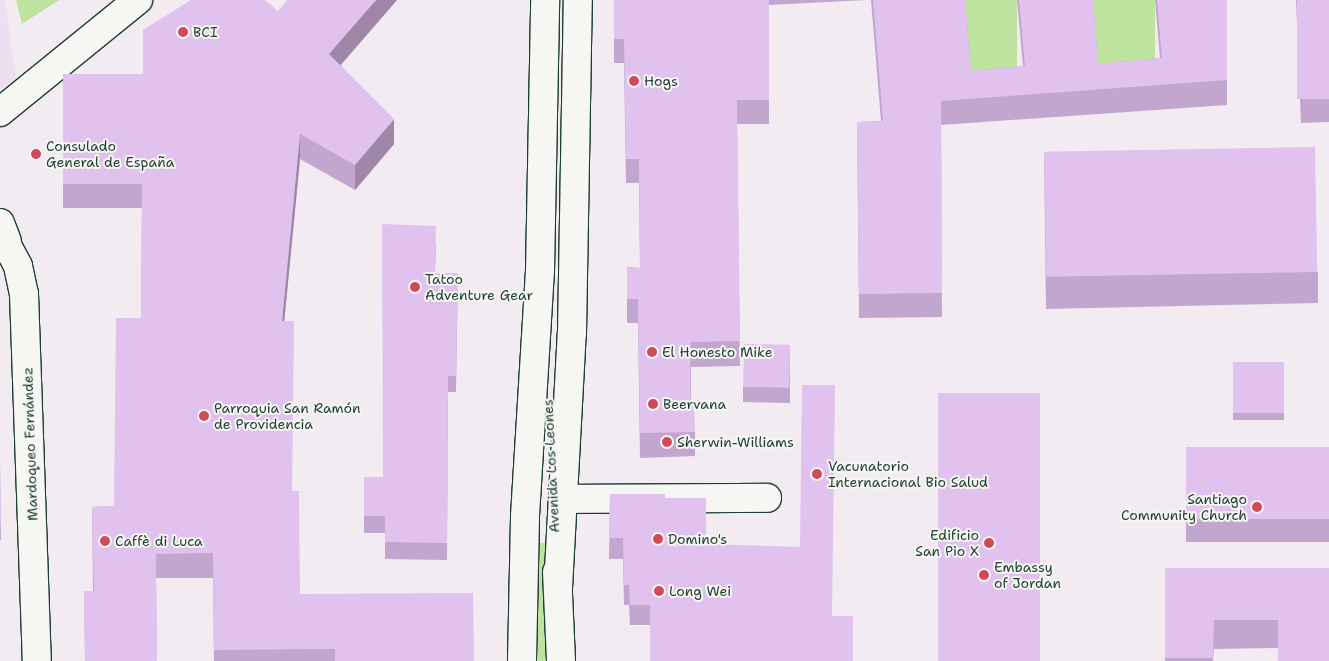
<!DOCTYPE html>
<meta charset="utf-8">
<style>
body{margin:0}
#map{position:relative;width:1329px;height:661px;overflow:hidden;background:#f2ebf1;font-family:"Shantell Sans",sans-serif}
div>[style]{position:absolute}
[style*='--x']{left:calc(var(--x)*1px);top:calc(var(--y)*1px);width:calc(var(--w)*1px);rotate:calc(var(--a)*1deg)}
.built>*{inset:0;background:#eddef0}
.green>*{inset:0;background:#bee39e;transform-origin:0 0}
.roads{filter:drop-shadow(1px 0 #1f3d34) drop-shadow(-1px 0 #1f3d34) drop-shadow(0 1px #1f3d34) drop-shadow(0 -1px #1f3d34)}
.street>*{height:28px;margin:-14px;padding:0 14px;transform-origin:14px;border-radius:14px;background:#f6f6f2}
.primary>*{height:28px;margin:-14px;padding:0 14px;transform-origin:14px;border-radius:14px;background:#f6f6f2}
.wall>*{inset:0;background:#c2a6cd;transform-origin:0 0}
.shaded-wall>*{inset:0;background:#9e87a7}
.building>*{inset:0;background:#e1c1ee;transform-origin:0 0}
.dots>*{width:14px;height:14px;translate:-50% -50%;box-sizing:border-box;border:2px solid #f6f6f2;border-radius:50%}
span{translate:-50% -50%;white-space:nowrap;text-align:center;line-height:1.15;-webkit-text-stroke:4px #f6f6f2;paint-order:stroke}
.poi-label{font-size:14px;color:#1f3d34}
.left{translate:0 -50%;text-align:left}
.right{translate:-100% -50%;text-align:right}
.street-label{font-size:14px;color:#1f3d34}
</style>
<div id="map">
<div class="built">
<div style="clip-path:polygon(0 0,5px 0,16px 78px,0 90px)"></div>
</div>
<div class="green">
<div style="clip-path:polygon(16px 0,59px 0,22px 24px)"></div>
<div style="left:962px;top:0;width:55px;height:95px"></div>
<div style="left:1091px;top:0;width:64px;height:88px"></div>
<div style="left:552px;top:543px;width:118px;height:14px;rotate:90deg"></div>
</div>
<div class="roads">
<div class="street">
<div style="--x:0;--y:232;--w:38;--a:62"></div>
<div style="--x:18;--y:266;--w:29;--a:78"></div>
<div style="--x:24;--y:294;--w:367;--a:88"></div>
<div style="--x:565;--y:499;--w:202;--a:-0.3"></div>
</div>
<div class="primary">
<div style="--x:0;--y:112;--w:178;--a:-39.1"></div>
<div style="--x:0;--y:223;--w:19;--a:69"></div>
<div style="--x:557;--y:572;--w:89;--a:87.4"></div>
<div style="--x:558;--y:588;--w:255;--a:-86.9"></div>
<div style="--x:572;--y:333;--w:333;--a:-89"></div>
<div style="--x:522;--y:661;--w:145;--a:-88.8"></div>
<div style="--x:525;--y:516;--w:245;--a:-86.5"></div>
<div style="--x:540;--y:271;--w:271;--a:-88.9"></div>
</div>
</div>
<div class="wall">
<div style="clip-path:polygon(397px 0,341px 65px,394px 144px,355px 190px,300px 159px,284px 321px,292px 491px,300px 594px,474px 661px,214px 661px,213px 578px,156px 578px,157px 661px,85px 661px,84px 591px,93px 591px,92px 507px,114px 506px,141px 318px,142px 208px,63px 208px,63px 74px,143px 74px,278px 11px)"></div>
<div style="clip-path:polygon(614px 0,867px 0,769px 5px,769px 124px,737px 124px,740px 366px,691px 367px,690px 402px,695px 432px,695px 456px,640px 458px,638px 323px,627px 323px,627px 267px,640px 268px,639px 183px,626px 183px,624px 63px,614px 63px)"></div>
<div style="clip-path:polygon(871px 0,965px 0,971px 71px,1023px 66px,1017px 0,1093px 0,1098px 64px,1160px 58px,1155px 0,1227px 0,1227px 105px,941px 125px,942px 317px,859px 318px,857px 122px,881px 121px)"></div>
<div style="clip-path:polygon(1296px 0,1329px 0,1329px 122px,1301px 123px)"></div>
<div style="clip-path:polygon(1044px 153px,1318px 272px,1318px 303px,1046px 309px)"></div>
<div style="clip-path:polygon(436px 242px,435px 273px,458px 273px,456px 392px,448px 392px,447px 560px,385px 559px,385px 533px,364px 533px,364px 477px,383px 477px)"></div>
<div style="clip-path:polygon(790px 345px,790px 403px,743px 402px,743px 387px)"></div>
<div style="left:1233px;top:362px;width:51px;height:58px"></div>
<div style="left:1186px;top:447px;width:143px;height:95px"></div>
<div style="clip-path:polygon(0 463px,1px 540px,0 540px)"></div>
<div style="clip-path:polygon(610px 494px,665px 498px,706px 544px,833px 616px,650px 625px,630px 625px,629px 605px,624px 605px,623px 559px,609px 559px)"></div>
<div style="clip-path:polygon(1165px 568px,1329px 568px,1278px 648px,1214px 649px,1213px 661px,1165px 661px)"></div>
</div>
<div class="shaded-wall">
<div style="clip-path:polygon(376px 0,397px 0,329px 78px,329px 54px)"></div>
<div style="clip-path:polygon(394px 119px,394px 144px,355px 190px,355px 165px)"></div>
<div style="clip-path:polygon(300px 134px,300px 159px,282px 345px,282px 321px)"></div>
<div style="clip-path:polygon(691px 342px,691px 367px,690px 427px,690px 402px)"></div>
</div>
<div class="building">
<div style="clip-path:polygon(191px 0,265px 0,278px 11px,287px 0,376px 0,329px 54px,394px 119px,355px 165px,300px 134px,282px 321px,294px 321px,292px 491px,299px 491px,300px 594px,473px 593px,474px 661px,335px 661px,335px 649px,214px 650px,213px 553px,156px 554px,157px 661px,85px 661px,84px 591px,94px 591px,92px 507px,114px 506px,116px 318px,141px 318px,142px 184px,63px 184px,63px 74px,143px 74px,143px 30px)"></div>
<div style="clip-path:polygon(614px 0,769px 0,769px 100px,737px 100px,740px 341px,691px 342px,690px 402px,694px 402px,695px 432px,640px 433px,638px 299px,627px 299px,627px 267px,640px 268px,639px 159px,626px 159px,624px 39px,614px 39px)"></div>
<div style="clip-path:polygon(873px 0,965px 0,971px 71px,1025px 66px,1019px 0,1093px 0,1098px 64px,1162px 58px,1157px 0,1227px 0,1227px 80px,941px 101px,942px 293px,859px 294px,857px 122px,883px 121px)"></div>
<div style="left:1297px;top:0;width:32px;height:99px"></div>
<div style="left:1315px;top:147px;width:125px;height:271px;rotate:89deg"></div>
<div style="clip-path:polygon(382px 224px,436px 226px,435px 273px,458px 273px,456px 376px,448px 376px,447px 543px,385px 542px,385px 516px,364px 516px,364px 477px,383px 477px)"></div>
<div style="left:744px;top:344px;width:46px;height:43px;rotate:1deg"></div>
<div style="left:1233px;top:362px;width:51px;height:51px"></div>
<div style="clip-path:polygon(802px 385px,835px 385px,832px 616px,853px 616px,853px 661px,650px 661px,650px 605px,630px 605px,629px 585px,624px 585px,623px 538px,609px 538px,610px 494px,665px 494px,665px 498px,706px 498px,706px 544px,800px 547px)"></div>
<div style="left:938px;top:393px;width:102px;height:268px"></div>
<div style="left:1186px;top:447px;width:143px;height:72px"></div>
<div style="clip-path:polygon(0 463px,1px 522px,0 522px)"></div>
<div style="clip-path:polygon(1165px 568px,1329px 568px,1329px 661px,1278px 661px,1278px 620px,1214px 620px,1213px 658px,1165px 658px)"></div>
</div>
<div class="dots">
<div style="left:183px;top:32px;background:#d1495b"></div>
<div style="left:634px;top:81px;background:#d1495b"></div>
<div style="left:36px;top:154px;background:#d1495b"></div>
<div style="left:415px;top:287px;background:#d1495b"></div>
<div style="left:652px;top:352px;background:#d1495b"></div>
<div style="left:653px;top:404px;background:#d1495b"></div>
<div style="left:204px;top:416px;background:#d1495b"></div>
<div style="left:667px;top:442px;background:#d1495b"></div>
<div style="left:817px;top:474px;background:#d1495b"></div>
<div style="left:1257px;top:507px;background:#d1495b"></div>
<div style="left:658px;top:539px;background:#d1495b"></div>
<div style="left:105px;top:541px;background:#d1495b"></div>
<div style="left:989px;top:543px;background:#d1495b"></div>
<div style="left:984px;top:575px;background:#d1495b"></div>
<div style="left:659px;top:591px;background:#d1495b"></div>
</div>
<div class="poi-label">
<span class="left" style="left:193px;top:32px">BCI</span>
<span class="left" style="left:644px;top:81px">Hogs</span>
<span class="left" style="left:46px;top:154px">Consulado<br>General de España</span>
<span class="left" style="left:425px;top:287px">Tatoo<br>Adventure Gear</span>
<span class="left" style="left:662px;top:352px">El Honesto Mike</span>
<span class="left" style="left:663px;top:404px">Beervana</span>
<span class="left" style="left:214px;top:416px">Parroquia San Ramón<br>de Providencia</span>
<span class="left" style="left:677px;top:442px">Sherwin-Williams</span>
<span class="left" style="left:828px;top:474px">Vacunatorio<br>Internacional Bio Salud</span>
<span class="right" style="left:1247px;top:507px">Santiago<br>Community Church</span>
<span class="right" style="left:979px;top:543px">Edificio<br>San Pio X</span>
<span class="left" style="left:668px;top:539px">Domino's</span>
<span class="left" style="left:115px;top:541px">Caffè di Luca</span>
<span class="left" style="left:994px;top:575px">Embassy<br>of Jordan</span>
<span class="left" style="left:669px;top:591px">Long Wei</span>
</div>
<div class="street-label">
<span style="left:30px;top:444px;rotate:-92deg">Mardoqueo Fernández</span>
<span style="left:551px;top:466px;rotate:-93deg">Avenida Los Leones</span>
</div>
</div>
